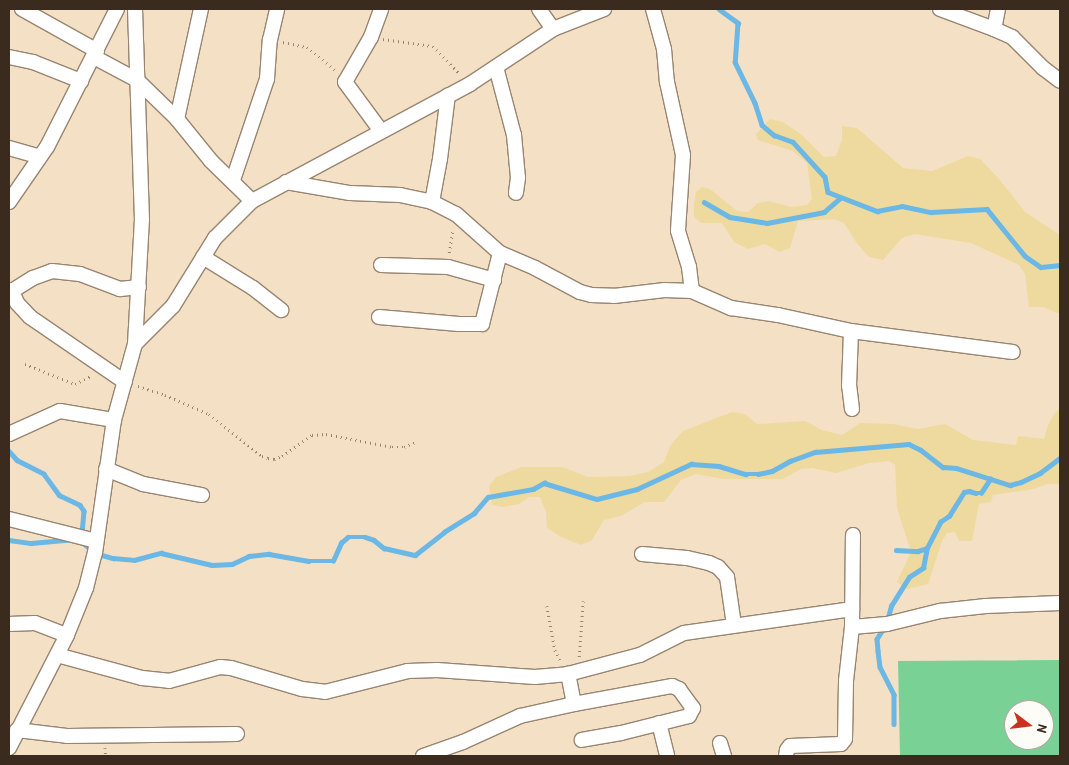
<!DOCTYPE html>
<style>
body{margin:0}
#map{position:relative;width:1069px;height:765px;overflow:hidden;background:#f4e0c4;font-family:"Patrick Hand",sans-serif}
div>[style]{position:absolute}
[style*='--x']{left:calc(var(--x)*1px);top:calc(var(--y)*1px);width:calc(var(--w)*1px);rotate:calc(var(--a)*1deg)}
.green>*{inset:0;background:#7ad196}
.sand>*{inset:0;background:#eeda9e}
.stream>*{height:4.5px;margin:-2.25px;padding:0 2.25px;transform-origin:2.25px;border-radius:2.25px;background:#6bb7e5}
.path>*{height:2.5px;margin-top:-1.25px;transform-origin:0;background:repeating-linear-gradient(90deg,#988571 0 1px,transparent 0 5px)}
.roads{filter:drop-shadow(1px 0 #988571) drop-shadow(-1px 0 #988571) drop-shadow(0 1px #988571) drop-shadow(0 -1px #988571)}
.minor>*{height:14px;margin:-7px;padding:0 7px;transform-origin:7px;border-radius:7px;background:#fff}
span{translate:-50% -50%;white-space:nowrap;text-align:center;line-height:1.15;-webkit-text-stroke:5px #fdfcf7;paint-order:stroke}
.frame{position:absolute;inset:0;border:10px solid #3b2a1e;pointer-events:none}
.north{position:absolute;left:1004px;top:700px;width:50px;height:50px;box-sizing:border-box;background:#fdfcf7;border:1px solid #afa8a0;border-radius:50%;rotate:105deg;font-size:14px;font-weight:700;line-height:20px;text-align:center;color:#3b2a1e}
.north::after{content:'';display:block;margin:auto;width:18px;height:22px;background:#c8321e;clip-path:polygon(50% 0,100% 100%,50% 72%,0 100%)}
</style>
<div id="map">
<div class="green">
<div style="clip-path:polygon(evenodd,1060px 660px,1060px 756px,900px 756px,898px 661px,1060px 660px,1014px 710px,1044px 710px,1044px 740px,1014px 740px,1014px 710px)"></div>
</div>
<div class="sand">
<div style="clip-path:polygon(770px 119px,783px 122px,802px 135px,824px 157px,836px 156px,842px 140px,842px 126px,857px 128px,903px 168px,932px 171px,968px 156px,980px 159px,999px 179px,1025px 212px,1060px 235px,1060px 314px,1043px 307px,1029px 307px,1025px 274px,1019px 265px,971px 243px,915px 234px,902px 238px,883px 260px,869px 257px,858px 245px,844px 223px,834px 219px,798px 221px,790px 248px,780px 252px,765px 244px,748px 249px,734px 242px,722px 223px,701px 223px,694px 217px,694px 204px,696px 192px,702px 187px,710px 189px,737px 211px,748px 212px,758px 203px,768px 201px,791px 207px,807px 205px,812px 199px,807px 163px,793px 151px,758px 140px,756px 134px)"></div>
<div style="clip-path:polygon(1060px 408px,1060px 484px,1047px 484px,1034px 489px,993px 495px,991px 502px,979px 504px,972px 541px,959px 541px,955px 532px,947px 533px,942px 541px,928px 584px,907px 589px,897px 582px,911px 552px,897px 508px,895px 465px,889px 461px,869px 463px,836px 473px,812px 468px,801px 469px,783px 479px,723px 479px,696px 474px,681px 480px,664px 502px,645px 502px,621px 516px,604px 520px,592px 540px,581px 545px,561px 537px,547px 528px,546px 512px,540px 497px,529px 497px,519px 504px,502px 507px,492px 505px,489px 486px,496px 477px,522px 467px,562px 467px,588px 477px,630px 476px,648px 472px,664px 462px,670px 446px,683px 431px,732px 412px,745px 414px,757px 424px,805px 421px,822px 430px,842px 435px,860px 423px,893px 424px,918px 429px,945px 424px,973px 440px,1016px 445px,1018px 436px,1044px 439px,1048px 425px,1054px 414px)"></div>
</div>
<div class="stream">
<div style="--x:719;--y:9;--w:24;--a:36"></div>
<div style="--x:738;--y:23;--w:39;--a:94"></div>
<div style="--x:735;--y:62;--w:46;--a:64"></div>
<div style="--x:755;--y:103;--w:23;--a:72"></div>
<div style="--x:762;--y:125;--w:16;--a:40"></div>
<div style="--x:774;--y:135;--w:20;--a:20"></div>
<div style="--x:793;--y:142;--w:47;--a:47.6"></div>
<div style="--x:825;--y:177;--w:15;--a:79"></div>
<div style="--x:828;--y:192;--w:53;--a:21.2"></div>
<div style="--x:877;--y:211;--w:25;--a:-11"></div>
<div style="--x:902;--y:206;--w:30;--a:12"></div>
<div style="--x:931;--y:212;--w:56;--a:-3.1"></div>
<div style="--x:987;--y:209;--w:60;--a:51"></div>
<div style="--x:1025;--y:256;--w:19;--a:35"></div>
<div style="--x:1041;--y:267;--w:19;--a:-6"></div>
<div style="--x:704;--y:202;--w:30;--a:30"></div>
<div style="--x:730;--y:217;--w:37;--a:9"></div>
<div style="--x:767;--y:223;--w:58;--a:-10.9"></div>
<div style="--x:824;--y:212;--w:21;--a:-41"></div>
<div style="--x:9;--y:451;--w:12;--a:48"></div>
<div style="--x:17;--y:460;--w:30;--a:27"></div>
<div style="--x:44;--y:474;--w:26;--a:54"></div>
<div style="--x:59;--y:495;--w:23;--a:25"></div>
<div style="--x:80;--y:505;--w:7;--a:56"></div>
<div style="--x:84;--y:511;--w:24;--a:95"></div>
<div style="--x:9;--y:540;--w:22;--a:8"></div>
<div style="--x:31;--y:543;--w:36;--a:-5"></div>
<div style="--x:82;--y:542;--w:17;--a:40"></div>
<div style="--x:95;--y:553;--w:19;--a:16"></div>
<div style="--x:113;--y:558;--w:21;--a:5"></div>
<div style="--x:134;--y:560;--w:28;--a:-15"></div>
<div style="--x:161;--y:553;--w:52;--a:13.2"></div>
<div style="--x:212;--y:565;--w:20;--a:-3"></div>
<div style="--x:232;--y:564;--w:19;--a:-25"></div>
<div style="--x:249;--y:556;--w:20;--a:-6"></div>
<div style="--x:269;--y:554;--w:40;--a:10"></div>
<div style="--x:308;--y:561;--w:25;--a:0"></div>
<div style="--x:333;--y:561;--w:20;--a:-66"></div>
<div style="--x:341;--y:543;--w:9;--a:-41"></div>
<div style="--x:348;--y:537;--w:17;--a:0"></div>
<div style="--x:365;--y:537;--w:9;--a:18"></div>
<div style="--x:374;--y:540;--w:13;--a:39"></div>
<div style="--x:384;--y:548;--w:32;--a:13"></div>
<div style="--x:415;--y:555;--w:37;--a:-38"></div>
<div style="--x:444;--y:532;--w:36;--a:-32"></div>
<div style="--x:474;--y:513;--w:21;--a:-49"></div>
<div style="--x:488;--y:497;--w:46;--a:-10.1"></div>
<div style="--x:533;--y:489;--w:13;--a:-29"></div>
<div style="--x:544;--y:483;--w:55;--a:16.8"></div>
<div style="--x:597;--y:499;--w:41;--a:-14"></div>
<div style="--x:637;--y:489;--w:60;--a:-24.8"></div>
<div style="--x:691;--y:464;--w:28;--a:4"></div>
<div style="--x:719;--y:466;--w:28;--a:17"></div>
<div style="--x:746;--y:474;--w:12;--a:0"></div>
<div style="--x:758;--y:474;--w:14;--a:-12"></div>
<div style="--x:772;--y:471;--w:21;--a:-29"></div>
<div style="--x:790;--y:461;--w:27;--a:-20"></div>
<div style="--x:815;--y:452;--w:94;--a:-4.9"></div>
<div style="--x:909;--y:444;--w:13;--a:27"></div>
<div style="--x:921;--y:450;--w:28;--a:38"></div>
<div style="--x:943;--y:467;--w:13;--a:4"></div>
<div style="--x:956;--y:468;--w:57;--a:17.5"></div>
<div style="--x:1010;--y:485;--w:11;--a:-15"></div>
<div style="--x:1021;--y:482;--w:21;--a:-25"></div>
<div style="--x:1040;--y:473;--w:25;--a:-37"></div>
<div style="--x:896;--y:550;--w:22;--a:3"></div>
<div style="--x:918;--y:551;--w:9;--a:-18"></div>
<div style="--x:927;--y:548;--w:29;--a:-63"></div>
<div style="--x:940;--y:522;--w:11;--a:-34"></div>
<div style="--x:949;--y:516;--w:28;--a:-58"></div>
<div style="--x:964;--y:492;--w:5;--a:-11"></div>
<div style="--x:969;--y:491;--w:7;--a:16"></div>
<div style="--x:976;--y:493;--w:5;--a:0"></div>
<div style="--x:981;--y:493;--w:17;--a:-57"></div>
<div style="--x:887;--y:621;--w:16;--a:-75"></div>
<div style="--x:891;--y:606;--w:34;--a:-58"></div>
<div style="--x:909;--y:577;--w:17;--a:-33"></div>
<div style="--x:923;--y:568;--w:20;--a:-79"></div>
<div style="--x:884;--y:628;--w:13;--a:122"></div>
<div style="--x:877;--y:639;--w:12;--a:85"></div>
<div style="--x:878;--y:651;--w:16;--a:83"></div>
<div style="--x:880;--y:667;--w:31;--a:63"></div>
<div style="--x:894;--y:695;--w:29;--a:90"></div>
</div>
<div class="path">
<div style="--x:383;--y:39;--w:50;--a:8"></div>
<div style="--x:433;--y:46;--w:39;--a:46"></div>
<div style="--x:283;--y:42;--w:25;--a:12"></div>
<div style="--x:307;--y:47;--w:38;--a:39"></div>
<div style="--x:449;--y:253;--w:24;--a:-81"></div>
<div style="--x:25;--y:364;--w:54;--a:21.8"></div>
<div style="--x:75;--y:384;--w:18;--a:-27"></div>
<div style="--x:138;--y:386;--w:28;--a:18"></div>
<div style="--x:165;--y:395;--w:48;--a:23.4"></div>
<div style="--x:209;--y:414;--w:68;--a:38.4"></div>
<div style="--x:262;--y:456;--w:6;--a:18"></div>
<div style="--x:268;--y:458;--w:6;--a:9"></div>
<div style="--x:274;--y:459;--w:9;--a:-21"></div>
<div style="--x:282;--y:456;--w:37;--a:-35"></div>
<div style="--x:312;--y:435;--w:14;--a:-4"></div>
<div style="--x:326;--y:434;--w:67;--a:11.1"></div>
<div style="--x:392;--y:447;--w:12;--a:0"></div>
<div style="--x:404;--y:447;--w:12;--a:-24"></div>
<div style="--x:547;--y:606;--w:45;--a:79.7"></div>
<div style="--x:555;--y:650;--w:11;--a:63"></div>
<div style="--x:579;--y:657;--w:56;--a:-85.9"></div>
<div style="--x:105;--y:748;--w:8;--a:83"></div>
</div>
<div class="roads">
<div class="minor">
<div style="--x:22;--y:9;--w:86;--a:29.2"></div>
<div style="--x:539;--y:9;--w:24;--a:55"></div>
<div style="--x:653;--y:9;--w:41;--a:74.6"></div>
<div style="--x:664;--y:49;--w:33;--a:85"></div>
<div style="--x:667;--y:82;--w:75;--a:77.6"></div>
<div style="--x:683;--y:155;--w:76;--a:93.8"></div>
<div style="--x:678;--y:231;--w:38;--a:73"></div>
<div style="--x:689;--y:267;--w:24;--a:83"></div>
<div style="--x:940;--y:9;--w:58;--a:20.3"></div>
<div style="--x:998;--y:9;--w:20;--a:101"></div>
<div style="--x:994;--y:29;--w:20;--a:24"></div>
<div style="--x:1012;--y:37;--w:44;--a:45"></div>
<div style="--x:1043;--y:68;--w:21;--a:37"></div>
<div style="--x:9;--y:57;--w:25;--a:12"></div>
<div style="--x:33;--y:62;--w:52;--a:21.6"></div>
<div style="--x:94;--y:57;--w:49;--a:28.1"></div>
<div style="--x:137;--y:80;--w:56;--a:44.3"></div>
<div style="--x:177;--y:119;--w:54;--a:51"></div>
<div style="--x:211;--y:161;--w:57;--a:44.3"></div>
<div style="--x:496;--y:67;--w:70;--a:75.2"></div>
<div style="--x:514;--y:135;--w:43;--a:84.7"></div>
<div style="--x:518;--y:178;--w:15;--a:98"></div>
<div style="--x:177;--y:119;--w:113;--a:-77.7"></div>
<div style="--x:381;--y:131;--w:61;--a:-126.3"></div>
<div style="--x:345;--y:82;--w:52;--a:-60"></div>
<div style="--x:371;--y:37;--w:30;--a:-70"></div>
<div style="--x:9;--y:148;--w:32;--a:16"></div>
<div style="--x:233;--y:180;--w:107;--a:-71.4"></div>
<div style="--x:267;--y:79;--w:39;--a:-86"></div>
<div style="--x:270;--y:40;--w:32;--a:-77"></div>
<div style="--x:286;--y:182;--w:65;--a:9.8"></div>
<div style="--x:350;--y:193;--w:50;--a:2.3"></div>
<div style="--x:400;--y:195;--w:33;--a:12"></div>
<div style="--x:432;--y:202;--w:27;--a:27"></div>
<div style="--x:456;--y:214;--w:59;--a:41.6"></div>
<div style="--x:500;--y:253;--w:38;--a:23"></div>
<div style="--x:535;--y:268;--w:51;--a:28.1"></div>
<div style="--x:580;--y:292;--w:11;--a:15"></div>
<div style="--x:591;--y:295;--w:23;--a:2"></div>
<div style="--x:614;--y:296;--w:51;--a:-6.7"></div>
<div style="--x:665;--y:290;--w:27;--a:2"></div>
<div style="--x:692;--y:291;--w:43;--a:23.6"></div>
<div style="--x:731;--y:308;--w:48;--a:8.5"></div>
<div style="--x:778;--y:315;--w:75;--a:12.4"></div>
<div style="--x:9;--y:202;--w:67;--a:-55.4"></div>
<div style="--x:47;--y:147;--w:155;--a:-63.1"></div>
<div style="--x:432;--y:202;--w:44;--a:-79.5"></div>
<div style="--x:440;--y:159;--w:64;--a:-82.9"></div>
<div style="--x:203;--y:257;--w:59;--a:31.8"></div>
<div style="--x:253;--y:288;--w:36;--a:38"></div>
<div style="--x:381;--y:265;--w:67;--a:1.7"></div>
<div style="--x:448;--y:267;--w:48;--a:15.8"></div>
<div style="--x:9;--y:290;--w:3;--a:18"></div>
<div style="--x:12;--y:291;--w:25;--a:-32"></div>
<div style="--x:33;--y:278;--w:20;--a:-20"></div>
<div style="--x:52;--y:271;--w:28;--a:6"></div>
<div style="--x:80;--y:274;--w:43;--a:20.6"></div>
<div style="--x:120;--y:289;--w:19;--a:-6"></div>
<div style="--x:12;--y:291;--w:13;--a:67"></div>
<div style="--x:17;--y:303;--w:19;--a:47"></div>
<div style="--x:30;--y:317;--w:115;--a:34.4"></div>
<div style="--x:379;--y:317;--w:80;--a:5"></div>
<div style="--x:459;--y:324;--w:23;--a:0"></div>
<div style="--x:482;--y:324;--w:73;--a:-75.8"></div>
<div style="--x:135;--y:344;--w:124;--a:-86.8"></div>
<div style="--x:142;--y:220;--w:211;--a:-91.9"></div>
<div style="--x:852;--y:409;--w:23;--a:-97"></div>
<div style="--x:849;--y:386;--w:55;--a:-87.9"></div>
<div style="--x:851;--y:331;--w:163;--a:7.4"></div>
<div style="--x:9;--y:434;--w:56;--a:-24.3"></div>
<div style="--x:60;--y:411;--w:55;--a:9.5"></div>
<div style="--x:106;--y:469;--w:40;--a:22"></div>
<div style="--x:143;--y:484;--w:60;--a:10.6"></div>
<div style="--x:9;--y:519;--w:90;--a:14.2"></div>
<div style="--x:642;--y:554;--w:45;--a:5.1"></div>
<div style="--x:687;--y:558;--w:23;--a:13"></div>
<div style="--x:709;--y:563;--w:10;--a:24"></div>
<div style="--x:718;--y:567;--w:13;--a:48"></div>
<div style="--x:727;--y:577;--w:49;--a:81.7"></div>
<div style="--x:9;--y:624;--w:26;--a:-2"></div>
<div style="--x:35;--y:623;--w:34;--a:21"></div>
<div style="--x:852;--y:627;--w:35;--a:-5"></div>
<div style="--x:887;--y:624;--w:55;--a:-13.8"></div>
<div style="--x:940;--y:611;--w:46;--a:-6.2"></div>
<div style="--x:986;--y:606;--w:74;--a:-2.3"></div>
<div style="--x:57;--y:655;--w:88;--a:15.1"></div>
<div style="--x:142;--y:678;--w:27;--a:6"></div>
<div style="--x:169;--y:681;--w:53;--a:-15.4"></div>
<div style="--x:220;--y:667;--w:11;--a:5"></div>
<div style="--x:231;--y:668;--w:74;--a:16.5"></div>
<div style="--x:302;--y:689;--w:23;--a:7"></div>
<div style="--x:325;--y:692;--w:86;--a:-14.2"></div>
<div style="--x:408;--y:671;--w:29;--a:-2"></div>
<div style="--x:437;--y:670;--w:98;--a:4.1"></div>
<div style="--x:535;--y:677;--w:33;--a:-5"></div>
<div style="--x:568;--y:674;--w:74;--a:-14.8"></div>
<div style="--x:640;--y:655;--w:49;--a:-26.6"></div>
<div style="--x:684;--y:633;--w:170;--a:-8.1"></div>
<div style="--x:574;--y:704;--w:100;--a:-10.4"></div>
<div style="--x:672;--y:686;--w:8;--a:23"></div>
<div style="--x:679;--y:689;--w:24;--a:54"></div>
<div style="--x:693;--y:708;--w:9;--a:117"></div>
<div style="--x:689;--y:716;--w:70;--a:166"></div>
<div style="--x:621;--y:733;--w:40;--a:170"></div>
<div style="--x:659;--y:723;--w:34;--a:76"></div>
<div style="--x:17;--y:730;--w:50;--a:6.8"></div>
<div style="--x:67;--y:736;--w:170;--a:-0.7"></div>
<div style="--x:720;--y:743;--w:14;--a:73"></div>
<div style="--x:9;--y:748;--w:127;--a:-62.8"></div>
<div style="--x:67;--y:635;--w:51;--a:-68"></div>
<div style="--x:86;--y:588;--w:36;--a:-76"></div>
<div style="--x:95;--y:553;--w:134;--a:-81.9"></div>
<div style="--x:114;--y:420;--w:79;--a:-74.6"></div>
<div style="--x:135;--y:344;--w:54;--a:-45"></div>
<div style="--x:173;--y:306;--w:80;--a:-58.3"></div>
<div style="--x:215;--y:238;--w:52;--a:-45"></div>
<div style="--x:252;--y:201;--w:247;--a:-28.2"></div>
<div style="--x:470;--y:84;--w:100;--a:-33.5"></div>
<div style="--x:553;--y:29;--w:55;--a:-21.4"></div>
<div style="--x:423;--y:756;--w:42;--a:-19.3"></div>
<div style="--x:463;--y:742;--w:63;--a:-24.5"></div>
<div style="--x:520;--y:716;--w:55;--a:-12.5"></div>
<div style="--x:574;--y:704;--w:31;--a:-101"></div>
<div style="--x:786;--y:756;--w:6;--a:-81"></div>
<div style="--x:787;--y:750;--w:5;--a:-53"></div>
<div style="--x:790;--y:746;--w:51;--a:-2.2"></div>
<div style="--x:841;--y:744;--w:6;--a:-51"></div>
<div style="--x:845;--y:739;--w:58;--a:-89"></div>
<div style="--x:846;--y:681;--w:54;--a:-83.7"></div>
<div style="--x:852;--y:627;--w:92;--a:-89.4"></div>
</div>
</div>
<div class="frame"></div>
<div class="north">N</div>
</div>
